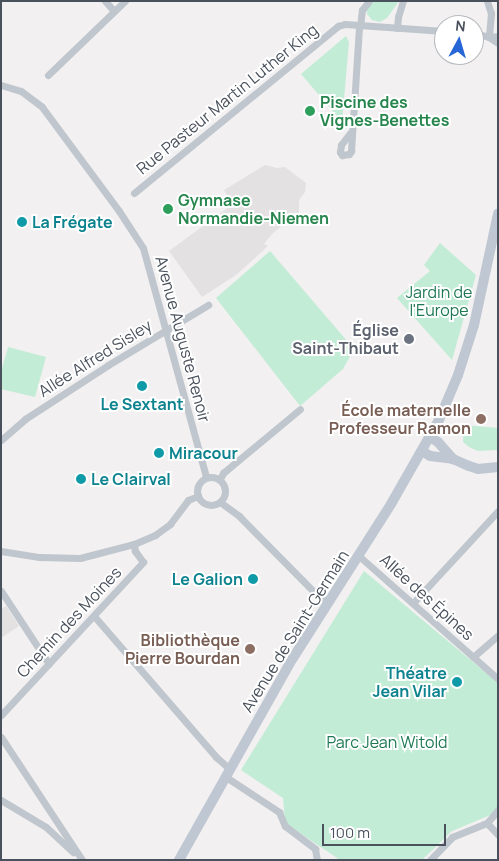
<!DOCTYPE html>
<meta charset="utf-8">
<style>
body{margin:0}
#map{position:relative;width:499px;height:861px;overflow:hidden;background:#f2f0f0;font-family:Manrope,sans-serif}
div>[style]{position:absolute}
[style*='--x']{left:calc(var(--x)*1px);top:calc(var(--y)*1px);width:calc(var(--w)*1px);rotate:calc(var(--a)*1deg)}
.education>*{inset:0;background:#e3e1e1}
.green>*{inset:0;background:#c2ecd5}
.street>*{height:7px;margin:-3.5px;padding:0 3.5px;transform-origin:3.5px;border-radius:3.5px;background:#bfc6cd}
.street>.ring{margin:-3.5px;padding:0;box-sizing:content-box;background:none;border:7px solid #bfc6cd;border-radius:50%}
.secondary>*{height:10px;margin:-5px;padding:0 5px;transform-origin:5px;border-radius:5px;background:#bfc7d2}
.dots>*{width:14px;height:14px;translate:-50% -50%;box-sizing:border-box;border:2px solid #fff;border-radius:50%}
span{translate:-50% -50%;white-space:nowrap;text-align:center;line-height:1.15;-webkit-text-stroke:4px #fff;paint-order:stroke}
.street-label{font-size:16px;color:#49515c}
.leisure-label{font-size:16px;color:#27864d;font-weight:700}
.left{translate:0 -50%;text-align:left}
.culture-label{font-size:16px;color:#0d838f;font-weight:700}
.right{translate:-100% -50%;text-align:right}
.park-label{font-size:16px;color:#1e7952}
.worship-label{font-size:16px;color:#5b616d;font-weight:700}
.education-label{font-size:16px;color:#785e54;font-weight:700}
.frame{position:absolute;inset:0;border:2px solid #49515c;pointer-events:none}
.north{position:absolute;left:434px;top:15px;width:50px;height:50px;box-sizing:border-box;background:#fff;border:1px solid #b6b9be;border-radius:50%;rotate:6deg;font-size:14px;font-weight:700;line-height:20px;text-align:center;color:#49515c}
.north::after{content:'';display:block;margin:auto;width:18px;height:22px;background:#2666d5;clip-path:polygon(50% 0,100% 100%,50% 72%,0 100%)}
.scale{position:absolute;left:322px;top:824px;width:124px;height:22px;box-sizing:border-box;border:2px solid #49515c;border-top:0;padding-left:6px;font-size:15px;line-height:18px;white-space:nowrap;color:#49515c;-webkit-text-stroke:4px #fff;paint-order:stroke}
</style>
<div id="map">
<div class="education">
<div style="clip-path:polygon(265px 165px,277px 168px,285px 167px,306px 183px,305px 192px,299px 200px,299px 212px,272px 234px,264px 244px,268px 246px,236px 275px,202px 297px,169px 251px,233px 204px,224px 190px)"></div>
<div style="clip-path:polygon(6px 606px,19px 626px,1px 638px,1px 609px)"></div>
</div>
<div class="green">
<div style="clip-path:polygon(374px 1px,399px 1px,387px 18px,380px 22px,372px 20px,367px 14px,367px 8px)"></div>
<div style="clip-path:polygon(346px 36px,349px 42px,342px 122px,301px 74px)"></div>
<div style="clip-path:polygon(440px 243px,476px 275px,452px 360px,397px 298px,430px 271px,424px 265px)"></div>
<div style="clip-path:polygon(270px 251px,354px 349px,343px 369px,300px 406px,216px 298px)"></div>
<div style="clip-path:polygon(8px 347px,46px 357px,35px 397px,1px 389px,1px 372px)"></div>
<div style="clip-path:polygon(464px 425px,498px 428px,498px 450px,478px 451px,469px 447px,463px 442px)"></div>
<div style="clip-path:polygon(364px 571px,498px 683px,498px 807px,493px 814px,452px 831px,422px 860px,340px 860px,285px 823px,283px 798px,241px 770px)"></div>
</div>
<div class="street">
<div style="--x:105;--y:1;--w:13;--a:48"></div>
<div style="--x:487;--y:1;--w:13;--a:72"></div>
<div style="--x:491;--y:13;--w:24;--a:95"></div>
<div style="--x:360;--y:26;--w:16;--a:-83"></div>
<div style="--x:362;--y:10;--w:11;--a:-52"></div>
<div style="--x:397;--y:28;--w:11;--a:-85"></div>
<div style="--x:398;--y:17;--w:17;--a:-73"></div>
<div style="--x:474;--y:33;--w:16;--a:15"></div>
<div style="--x:489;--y:37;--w:9;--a:-6"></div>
<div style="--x:489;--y:37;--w:11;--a:34"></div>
<div style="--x:48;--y:75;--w:107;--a:-43.9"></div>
<div style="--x:1;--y:85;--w:21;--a:17"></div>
<div style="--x:21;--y:91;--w:26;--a:37"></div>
<div style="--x:42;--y:107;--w:129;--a:53.5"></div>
<div style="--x:119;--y:211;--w:44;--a:57"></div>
<div style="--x:143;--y:248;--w:238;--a:74.6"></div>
<div style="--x:350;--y:133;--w:15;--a:127"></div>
<div style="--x:341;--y:145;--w:7;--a:98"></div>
<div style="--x:340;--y:152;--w:4;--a:56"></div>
<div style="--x:342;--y:155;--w:7;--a:-8"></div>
<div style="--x:349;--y:154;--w:4;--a:-56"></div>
<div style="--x:351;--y:151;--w:125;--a:-86.3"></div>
<div style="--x:134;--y:193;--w:264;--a:-39.3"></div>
<div style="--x:338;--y:26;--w:7;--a:-16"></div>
<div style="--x:345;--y:24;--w:99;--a:4"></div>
<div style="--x:1;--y:440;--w:32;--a:-41"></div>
<div style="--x:25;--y:419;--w:99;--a:-33"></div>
<div style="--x:108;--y:365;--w:117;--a:-31"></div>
<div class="ring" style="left:197px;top:477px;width:21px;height:21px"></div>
<div style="--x:220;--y:479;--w:7;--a:-63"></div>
<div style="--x:223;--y:473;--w:100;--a:-39.7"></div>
<div style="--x:220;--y:502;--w:24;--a:36"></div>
<div style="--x:239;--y:516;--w:110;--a:45.4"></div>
<div style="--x:316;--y:594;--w:14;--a:34"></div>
<div style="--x:1;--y:551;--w:39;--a:9"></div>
<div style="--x:40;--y:557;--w:40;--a:1.4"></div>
<div style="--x:80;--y:558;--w:56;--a:-14.5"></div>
<div style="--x:134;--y:544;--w:23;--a:-23"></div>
<div style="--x:155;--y:535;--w:19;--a:-36"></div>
<div style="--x:170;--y:524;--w:30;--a:-53"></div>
<div style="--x:188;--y:500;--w:11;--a:-22"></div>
<div style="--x:359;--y:556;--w:186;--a:41.5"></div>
<div style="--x:1;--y:591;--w:87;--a:56.7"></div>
<div style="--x:413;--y:603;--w:125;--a:-47.3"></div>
<div style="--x:94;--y:616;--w:186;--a:49.1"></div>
<div style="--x:216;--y:757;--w:18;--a:41"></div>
<div style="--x:473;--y:657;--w:33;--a:-41"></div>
<div style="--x:1;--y:715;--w:209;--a:-47.1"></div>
<div style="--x:143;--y:562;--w:14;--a:-126"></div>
<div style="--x:135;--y:551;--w:7;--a:-98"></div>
<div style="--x:1;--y:737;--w:147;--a:56.6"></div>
<div style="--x:226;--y:777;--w:64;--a:33.4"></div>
<div style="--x:279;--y:812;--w:15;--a:67"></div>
<div style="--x:285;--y:826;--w:38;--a:37"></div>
<div style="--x:315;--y:849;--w:11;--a:80"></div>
<div style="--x:1;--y:800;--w:52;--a:31"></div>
<div style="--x:46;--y:827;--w:37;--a:43"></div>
<div style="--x:487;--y:823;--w:16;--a:47"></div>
<div style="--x:430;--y:860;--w:32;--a:-46"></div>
<div style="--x:452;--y:837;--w:38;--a:-22"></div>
<div style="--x:487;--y:823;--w:17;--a:-50"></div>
</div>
<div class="secondary">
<div style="--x:430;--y:437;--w:9;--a:32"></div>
<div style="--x:438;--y:442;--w:23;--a:49"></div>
<div style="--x:453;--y:459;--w:17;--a:24"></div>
<div style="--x:469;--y:466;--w:9;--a:18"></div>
<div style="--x:478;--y:469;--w:20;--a:-6"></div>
<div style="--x:422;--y:451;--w:9;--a:32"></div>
<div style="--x:430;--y:456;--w:23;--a:7"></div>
<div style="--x:179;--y:860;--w:232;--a:-60.6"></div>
<div style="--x:293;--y:658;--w:183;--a:-57.5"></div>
<div style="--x:391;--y:504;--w:97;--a:-60.3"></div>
<div style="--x:439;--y:420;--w:49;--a:-67.1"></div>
<div style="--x:458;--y:375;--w:52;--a:-72.3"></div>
<div style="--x:474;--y:325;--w:114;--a:-77.8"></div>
</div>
<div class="dots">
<div style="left:310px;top:111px;background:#2e9e5b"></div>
<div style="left:168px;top:209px;background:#2e9e5b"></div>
<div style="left:22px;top:222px;background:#0f9aa8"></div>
<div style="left:409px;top:339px;background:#6b7280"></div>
<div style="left:142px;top:386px;background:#0f9aa8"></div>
<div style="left:481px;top:419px;background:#8d6e63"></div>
<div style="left:159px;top:453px;background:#0f9aa8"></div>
<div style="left:81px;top:479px;background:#0f9aa8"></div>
<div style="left:253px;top:579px;background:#0f9aa8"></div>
<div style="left:250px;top:649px;background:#8d6e63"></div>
<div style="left:457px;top:682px;background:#0f9aa8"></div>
</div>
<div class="street-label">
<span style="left:227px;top:99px;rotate:-39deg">Rue Pasteur Martin Luther King</span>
<span style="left:183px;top:339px;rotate:75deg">Avenue Auguste Renoir</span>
<span style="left:95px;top:358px;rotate:-32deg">Allée Alfred Sisley</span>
<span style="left:427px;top:597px;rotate:42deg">Allée des Épines</span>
<span style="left:69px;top:622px;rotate:-47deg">Chemin des Moines</span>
<span style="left:295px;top:631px;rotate:-58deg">Avenue de Saint-Germain</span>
</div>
<div class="leisure-label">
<span class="left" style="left:320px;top:111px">Piscine des<br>Vignes-Benettes</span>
<span class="left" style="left:178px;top:209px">Gymnase<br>Normandie-Niemen</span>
</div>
<div class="culture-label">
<span class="left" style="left:32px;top:222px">La Frégate</span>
<span style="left:142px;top:404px">Le Sextant</span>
<span class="left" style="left:169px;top:453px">Miracour</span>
<span class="left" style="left:91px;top:479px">Le Clairval</span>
<span class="right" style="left:243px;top:579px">Le Galion</span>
<span class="right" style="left:447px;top:682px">Théatre<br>Jean Vilar</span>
</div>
<div class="park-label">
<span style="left:439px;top:301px">Jardin de<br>l'Europe</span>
<span style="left:387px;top:742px">Parc Jean Witold</span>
</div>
<div class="worship-label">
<span class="right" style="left:399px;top:339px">Église<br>Saint-Thibaut</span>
</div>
<div class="education-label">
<span class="right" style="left:471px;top:419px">École maternelle<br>Professeur Ramon</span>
<span class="right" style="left:240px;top:649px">Bibliothèque<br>Pierre Bourdan</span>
</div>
<div class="frame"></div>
<div class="north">N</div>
<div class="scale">100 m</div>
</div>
